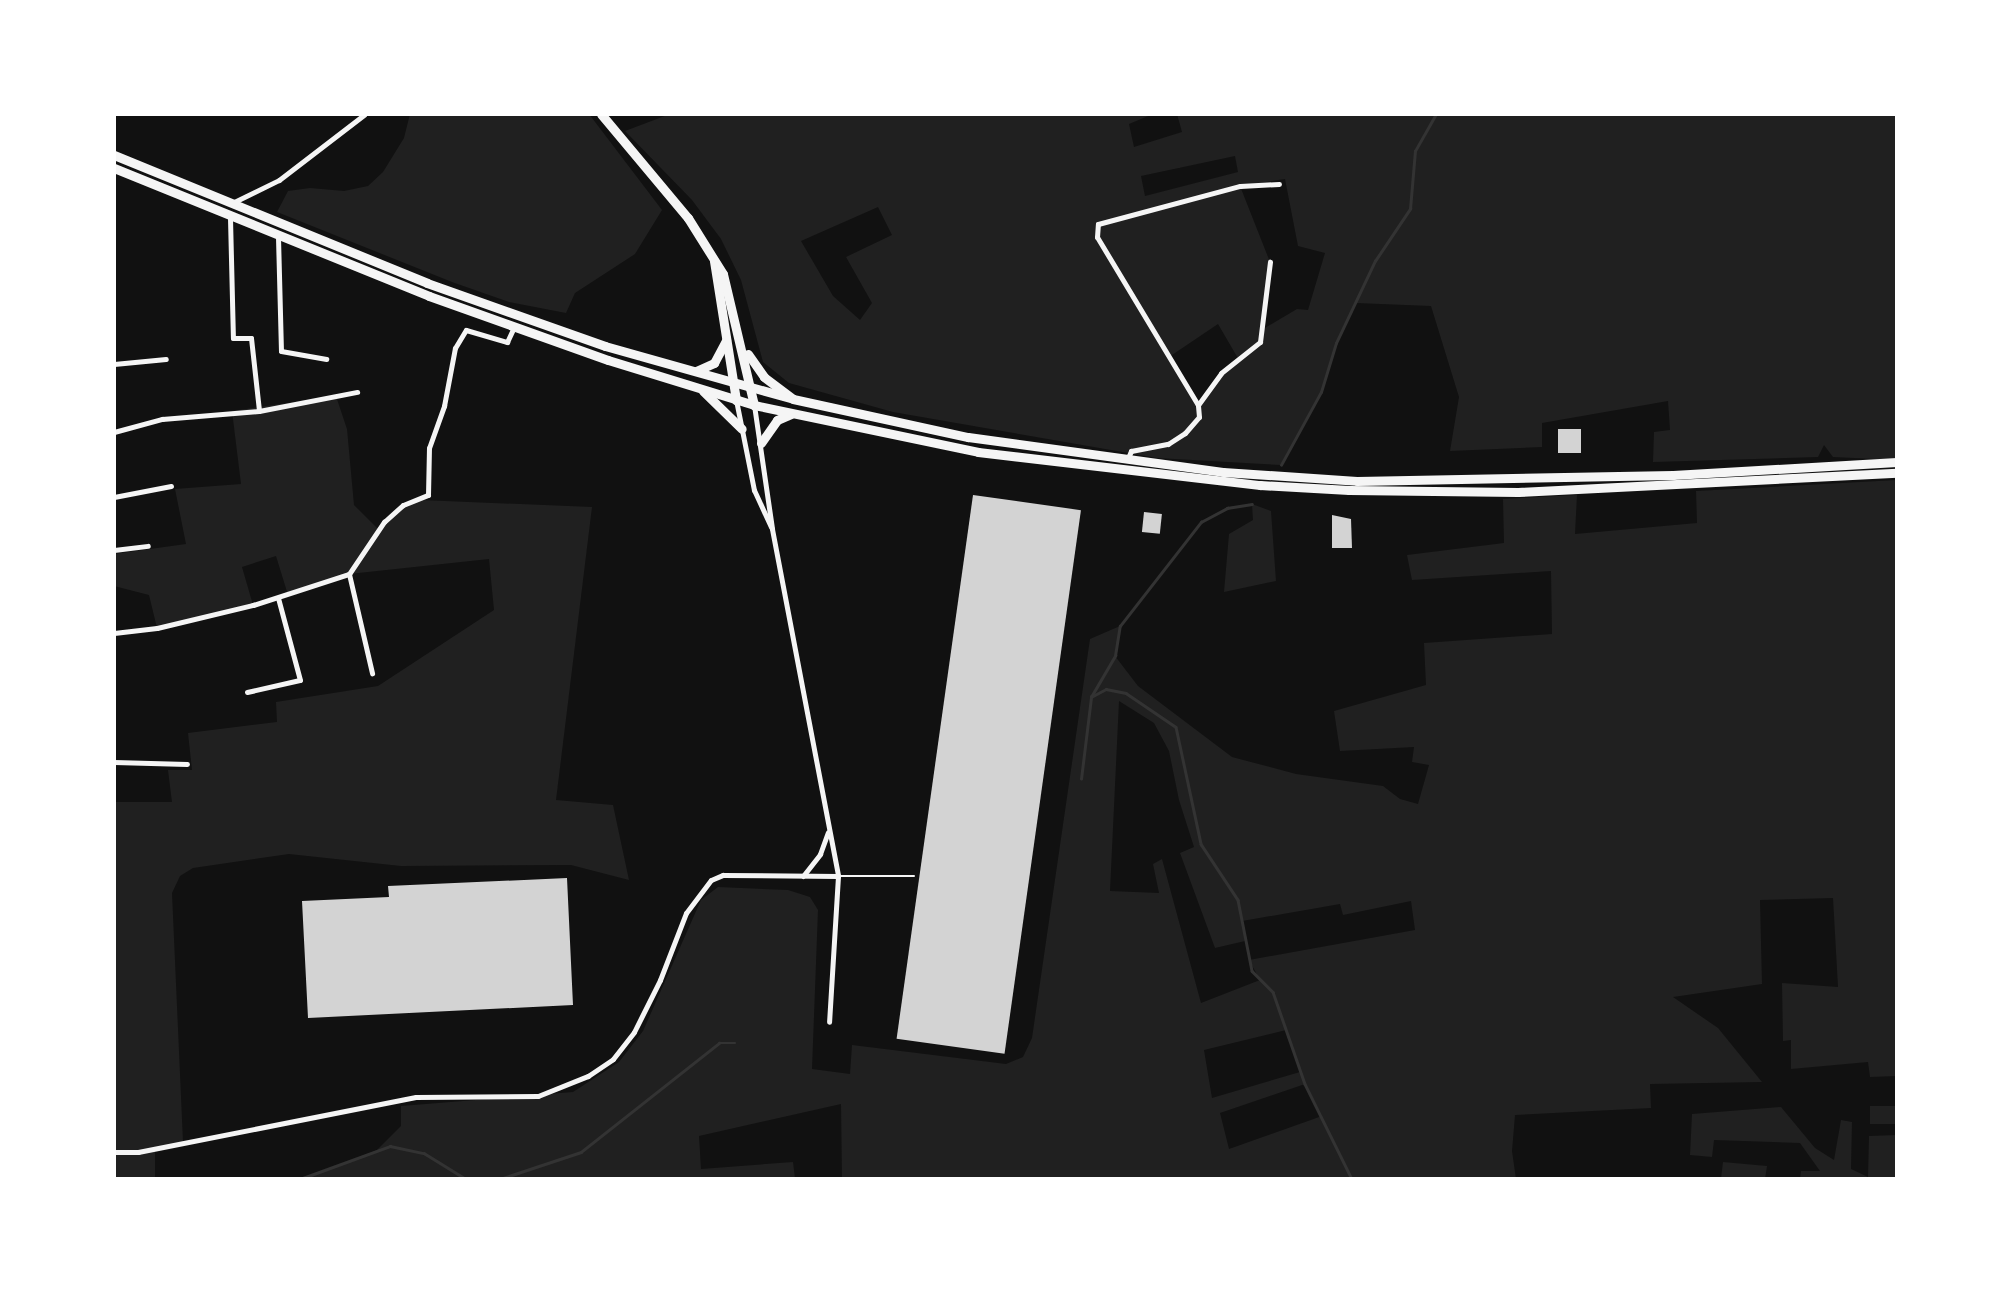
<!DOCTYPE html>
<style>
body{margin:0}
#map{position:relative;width:2011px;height:1293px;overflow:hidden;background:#111;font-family:Rubik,sans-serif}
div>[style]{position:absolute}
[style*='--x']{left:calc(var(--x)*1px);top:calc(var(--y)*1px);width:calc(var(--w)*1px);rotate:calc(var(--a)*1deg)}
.green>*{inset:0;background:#202020;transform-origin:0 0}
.stream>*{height:2.5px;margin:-1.25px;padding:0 1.25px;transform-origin:1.25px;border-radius:1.25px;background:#333}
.building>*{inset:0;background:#d3d3d3;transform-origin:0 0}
.service>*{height:2.5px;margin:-1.25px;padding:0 1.25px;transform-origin:1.25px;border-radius:1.25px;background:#f5f5f5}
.minor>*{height:5px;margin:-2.5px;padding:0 2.5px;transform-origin:2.5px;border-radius:2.5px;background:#f5f5f5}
.primary>*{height:9px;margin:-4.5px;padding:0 4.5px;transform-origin:4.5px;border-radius:4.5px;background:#f5f5f5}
span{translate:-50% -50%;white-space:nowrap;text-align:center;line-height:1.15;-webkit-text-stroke:7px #fff;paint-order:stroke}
.frame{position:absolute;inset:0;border:116px solid #fff;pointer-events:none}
</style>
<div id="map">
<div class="green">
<div style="clip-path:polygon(410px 114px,589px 114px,662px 210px,635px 254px,575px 293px,566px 313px,509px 302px,452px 282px,277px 212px,288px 191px,310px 188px,344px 191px,368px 186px,383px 172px,404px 138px)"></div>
<div style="clip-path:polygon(evenodd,670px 114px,1153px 114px,1129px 124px,1134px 147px,1182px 132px,1177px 114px,1897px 114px,1897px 460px,1833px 457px,1824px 445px,1818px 457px,1653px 462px,1654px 432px,1670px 430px,1668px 401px,1542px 423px,1542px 447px,1450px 451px,1459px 397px,1431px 306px,1356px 303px,1336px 343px,1321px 392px,1281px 465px,1157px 458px,893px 412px,789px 383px,763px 362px,741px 280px,721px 239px,692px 200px,625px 131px,670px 114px,1235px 156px,1238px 172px,1145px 196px,1141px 176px,1235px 156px,670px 114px,1285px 179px,1298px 246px,1325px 253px,1308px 310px,1297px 309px,1263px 329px,1270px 262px,1240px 186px,1285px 179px,670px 114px,878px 207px,892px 235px,846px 257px,872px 303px,860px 320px,833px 296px,801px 241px,878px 207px,670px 114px,1218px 324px,1239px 360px,1221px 373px,1198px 404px,1169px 357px,1218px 324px)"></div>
<div style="clip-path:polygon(336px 396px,347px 429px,354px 505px,378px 529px,403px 505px,421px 500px,592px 507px,556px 800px,613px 805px,629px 880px,571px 865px,401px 866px,289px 854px,193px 868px,180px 876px,172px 893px,183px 1142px,155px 1149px,155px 1179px,114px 1179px,114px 802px,172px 802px,168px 770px,192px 770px,188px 733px,277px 722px,276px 702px,378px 686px,494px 610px,489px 559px,349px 574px,288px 595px,276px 556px,242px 567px,253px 605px,157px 628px,149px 595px,114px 586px,114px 554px,186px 544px,175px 489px,241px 484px,232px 411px)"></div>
<div style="clip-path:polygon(evenodd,1897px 480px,1897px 1076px,1870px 1077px,1868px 1062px,1791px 1069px,1791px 1040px,1783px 1041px,1782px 983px,1838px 987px,1833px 898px,1760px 900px,1762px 984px,1673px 997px,1718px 1028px,1762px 1082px,1650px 1084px,1651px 1108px,1515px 1115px,1512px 1151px,1516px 1179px,842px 1179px,841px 1104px,699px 1136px,701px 1169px,793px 1162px,795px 1179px,305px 1179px,377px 1150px,401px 1126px,401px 1106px,573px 1092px,619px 1062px,643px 1031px,701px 900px,718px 887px,788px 890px,810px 897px,818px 910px,812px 1069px,850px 1074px,852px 1045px,1006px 1064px,1023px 1057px,1032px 1038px,1090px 639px,1120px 626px,1115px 656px,1138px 686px,1232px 757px,1296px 774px,1383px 786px,1400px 799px,1418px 804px,1429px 765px,1412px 762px,1414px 747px,1340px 751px,1334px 711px,1426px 685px,1424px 643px,1552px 634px,1551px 571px,1412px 580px,1407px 555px,1504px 543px,1503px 499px,1577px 495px,1575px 534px,1697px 523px,1696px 491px,1897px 480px,1119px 701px,1154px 723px,1169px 751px,1179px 800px,1194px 847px,1180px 853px,1215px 948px,1245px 941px,1242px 921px,1340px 904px,1343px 915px,1411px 901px,1415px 930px,1249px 960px,1260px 980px,1201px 1003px,1162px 859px,1153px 864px,1159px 893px,1110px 891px,1119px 701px,1897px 480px,1286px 1030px,1300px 1072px,1212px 1098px,1204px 1050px,1286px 1030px,1897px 480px,1305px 1084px,1322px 1116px,1229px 1149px,1220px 1113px,1305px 1084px)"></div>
<div style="clip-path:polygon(1252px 504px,1271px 511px,1276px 581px,1224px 592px,1229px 534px,1253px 520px)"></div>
<div style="left:1897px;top:1106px;width:18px;height:27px;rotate:90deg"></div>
<div style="clip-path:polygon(1781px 1107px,1815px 1148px,1834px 1160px,1841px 1120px,1852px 1122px,1851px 1169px,1868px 1177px,1869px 1136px,1897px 1135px,1897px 1179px,1800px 1179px,1801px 1171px,1820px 1171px,1800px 1143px,1714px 1140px,1712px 1157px,1690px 1155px,1692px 1114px)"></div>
<div style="clip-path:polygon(1723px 1162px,1767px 1166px,1765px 1179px,1721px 1179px)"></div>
</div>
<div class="stream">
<div style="--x:1281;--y:465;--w:83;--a:-61.3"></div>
<div style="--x:1321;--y:392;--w:51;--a:-73"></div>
<div style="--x:1336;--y:343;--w:91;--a:-64.6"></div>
<div style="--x:1375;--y:261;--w:63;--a:-56.1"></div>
<div style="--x:1410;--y:209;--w:58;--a:-85.1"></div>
<div style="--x:1415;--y:151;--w:43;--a:-60.4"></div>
<div style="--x:1091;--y:697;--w:17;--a:-28"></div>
<div style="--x:1106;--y:689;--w:20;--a:11"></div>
<div style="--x:1126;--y:693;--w:60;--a:34.2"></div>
<div style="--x:1176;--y:727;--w:120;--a:77.9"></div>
<div style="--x:1201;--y:844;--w:67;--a:56.5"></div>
<div style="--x:1238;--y:900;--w:72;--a:78.8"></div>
<div style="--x:1252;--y:971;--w:30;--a:45"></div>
<div style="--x:1273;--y:992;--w:97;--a:70.8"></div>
<div style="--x:1305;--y:1084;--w:106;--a:63.7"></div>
<div style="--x:1081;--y:779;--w:83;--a:-83"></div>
<div style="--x:1091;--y:697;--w:48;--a:-59.7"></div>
<div style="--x:1115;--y:656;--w:30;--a:-81"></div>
<div style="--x:1120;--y:626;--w:132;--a:-52.1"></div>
<div style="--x:1201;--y:522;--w:30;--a:-28"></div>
<div style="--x:1227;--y:508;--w:25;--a:-9"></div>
<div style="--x:300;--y:1179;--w:96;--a:-20.1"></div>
<div style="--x:390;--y:1146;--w:35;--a:12"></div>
<div style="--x:424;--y:1153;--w:49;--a:31.8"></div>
<div style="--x:500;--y:1179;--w:85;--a:-18.4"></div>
<div style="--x:581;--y:1152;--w:176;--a:-38.3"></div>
<div style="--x:719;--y:1043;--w:16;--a:0"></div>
</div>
<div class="building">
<div style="left:1558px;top:429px;width:23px;height:24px"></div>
<div style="left:973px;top:495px;width:109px;height:549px;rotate:8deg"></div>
<div style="left:1144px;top:512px;width:18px;height:20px;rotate:6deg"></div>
<div style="clip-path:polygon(1332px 515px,1351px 519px,1352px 548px,1332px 548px)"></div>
<div style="clip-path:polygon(567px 878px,573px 1005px,308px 1018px,302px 901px,389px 897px,388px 886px)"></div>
</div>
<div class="service">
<div style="--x:840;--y:876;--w:74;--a:0"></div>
</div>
<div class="minor">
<div style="--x:232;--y:203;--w:52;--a:-26.1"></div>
<div style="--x:279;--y:180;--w:108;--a:-37.5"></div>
<div style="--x:230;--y:218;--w:120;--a:88.6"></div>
<div style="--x:233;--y:338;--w:18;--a:0"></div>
<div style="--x:251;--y:338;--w:73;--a:83.7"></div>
<div style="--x:278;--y:237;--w:114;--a:88.5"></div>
<div style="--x:281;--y:351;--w:46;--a:10.1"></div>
<div style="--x:114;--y:364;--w:52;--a:-5.5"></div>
<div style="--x:736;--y:400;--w:92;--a:78.7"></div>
<div style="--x:754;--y:490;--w:41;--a:65.3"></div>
<div style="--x:754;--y:405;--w:125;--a:81.7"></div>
<div style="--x:772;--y:529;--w:353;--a:79.2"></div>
<div style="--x:838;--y:876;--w:146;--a:93.5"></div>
<div style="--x:1198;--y:405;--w:39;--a:-54"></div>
<div style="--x:1221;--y:373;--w:50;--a:-38.5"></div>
<div style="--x:1260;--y:342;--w:81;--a:-82.9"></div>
<div style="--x:114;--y:432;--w:50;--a:-15.2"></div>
<div style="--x:162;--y:419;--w:97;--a:-4.7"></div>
<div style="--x:259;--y:411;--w:100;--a:-11"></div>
<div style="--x:1127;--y:460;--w:10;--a:-66"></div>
<div style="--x:1131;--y:451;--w:38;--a:-11"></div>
<div style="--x:1168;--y:444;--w:20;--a:-33"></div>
<div style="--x:1185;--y:433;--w:21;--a:-49"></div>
<div style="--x:1199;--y:417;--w:12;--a:-95"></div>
<div style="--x:1198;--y:405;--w:196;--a:-121"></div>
<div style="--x:1097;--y:237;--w:13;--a:-86"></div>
<div style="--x:1098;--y:224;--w:147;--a:-15"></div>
<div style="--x:1240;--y:186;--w:39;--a:-3"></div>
<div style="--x:114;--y:497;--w:58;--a:-10.9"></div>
<div style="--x:114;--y:550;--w:34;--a:-7"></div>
<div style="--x:349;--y:574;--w:63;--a:-56.1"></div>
<div style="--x:384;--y:522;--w:25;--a:-42"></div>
<div style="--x:403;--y:505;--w:27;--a:-22"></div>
<div style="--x:428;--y:495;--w:47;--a:-88.8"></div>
<div style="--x:429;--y:448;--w:45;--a:-70.3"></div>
<div style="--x:444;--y:406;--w:59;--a:-79.3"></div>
<div style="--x:455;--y:348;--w:21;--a:-59"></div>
<div style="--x:466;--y:330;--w:43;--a:16.3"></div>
<div style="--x:507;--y:342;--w:17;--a:-65"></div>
<div style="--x:349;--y:574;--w:102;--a:76.9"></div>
<div style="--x:114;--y:633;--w:43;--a:-6.6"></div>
<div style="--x:157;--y:628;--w:99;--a:-13.5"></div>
<div style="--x:253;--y:605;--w:101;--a:-17.9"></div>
<div style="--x:247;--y:692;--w:54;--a:-12.8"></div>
<div style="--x:300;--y:680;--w:85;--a:-105"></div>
<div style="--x:114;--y:762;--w:73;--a:1.6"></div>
<div style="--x:803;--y:876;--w:28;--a:-52"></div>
<div style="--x:820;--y:854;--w:23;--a:-70"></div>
<div style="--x:114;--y:1152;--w:24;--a:0"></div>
<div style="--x:138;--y:1152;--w:283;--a:-11.2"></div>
<div style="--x:416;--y:1097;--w:122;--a:-0.5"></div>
<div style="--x:538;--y:1096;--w:54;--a:-21.8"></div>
<div style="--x:588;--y:1076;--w:30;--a:-34"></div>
<div style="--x:613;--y:1059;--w:34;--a:-52"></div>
<div style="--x:634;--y:1032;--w:58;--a:-63.4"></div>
<div style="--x:660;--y:980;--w:72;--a:-68.8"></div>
<div style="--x:686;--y:913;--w:41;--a:-52.9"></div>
<div style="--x:711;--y:880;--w:13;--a:-23"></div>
<div style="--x:723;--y:875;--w:115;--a:0.5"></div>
</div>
<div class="primary">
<div style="--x:601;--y:114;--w:136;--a:50.1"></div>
<div style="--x:688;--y:218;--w:66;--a:58"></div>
<div style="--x:723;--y:274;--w:135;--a:76.7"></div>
<div style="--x:114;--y:155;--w:338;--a:22.2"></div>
<div style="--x:427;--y:283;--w:189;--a:19.5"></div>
<div style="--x:605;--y:346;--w:195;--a:15.7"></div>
<div style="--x:793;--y:399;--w:179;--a:12.3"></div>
<div style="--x:968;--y:437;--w:257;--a:7.8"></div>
<div style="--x:1223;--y:472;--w:134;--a:3.8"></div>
<div style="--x:1357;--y:481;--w:316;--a:-1.1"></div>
<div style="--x:1673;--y:475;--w:224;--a:-3.3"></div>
<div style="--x:114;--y:168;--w:340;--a:22.1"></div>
<div style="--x:429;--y:296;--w:190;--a:19.7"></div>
<div style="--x:608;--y:360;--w:153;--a:17.1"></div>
<div style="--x:754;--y:405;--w:229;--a:11.8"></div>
<div style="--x:978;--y:452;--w:284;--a:6.7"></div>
<div style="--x:1260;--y:485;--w:89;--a:3.2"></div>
<div style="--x:1349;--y:490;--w:169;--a:0.7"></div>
<div style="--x:1518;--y:492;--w:379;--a:-2.9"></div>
<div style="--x:714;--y:261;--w:141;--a:81"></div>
<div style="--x:748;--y:354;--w:28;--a:55"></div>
<div style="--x:764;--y:377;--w:35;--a:37"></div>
<div style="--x:696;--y:371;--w:20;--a:-24"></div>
<div style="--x:714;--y:363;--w:26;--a:-62"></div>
<div style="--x:703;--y:391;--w:54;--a:44.3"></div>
<div style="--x:761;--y:443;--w:28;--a:-55"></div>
<div style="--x:777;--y:420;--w:15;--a:-23"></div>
</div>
<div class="frame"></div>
</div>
